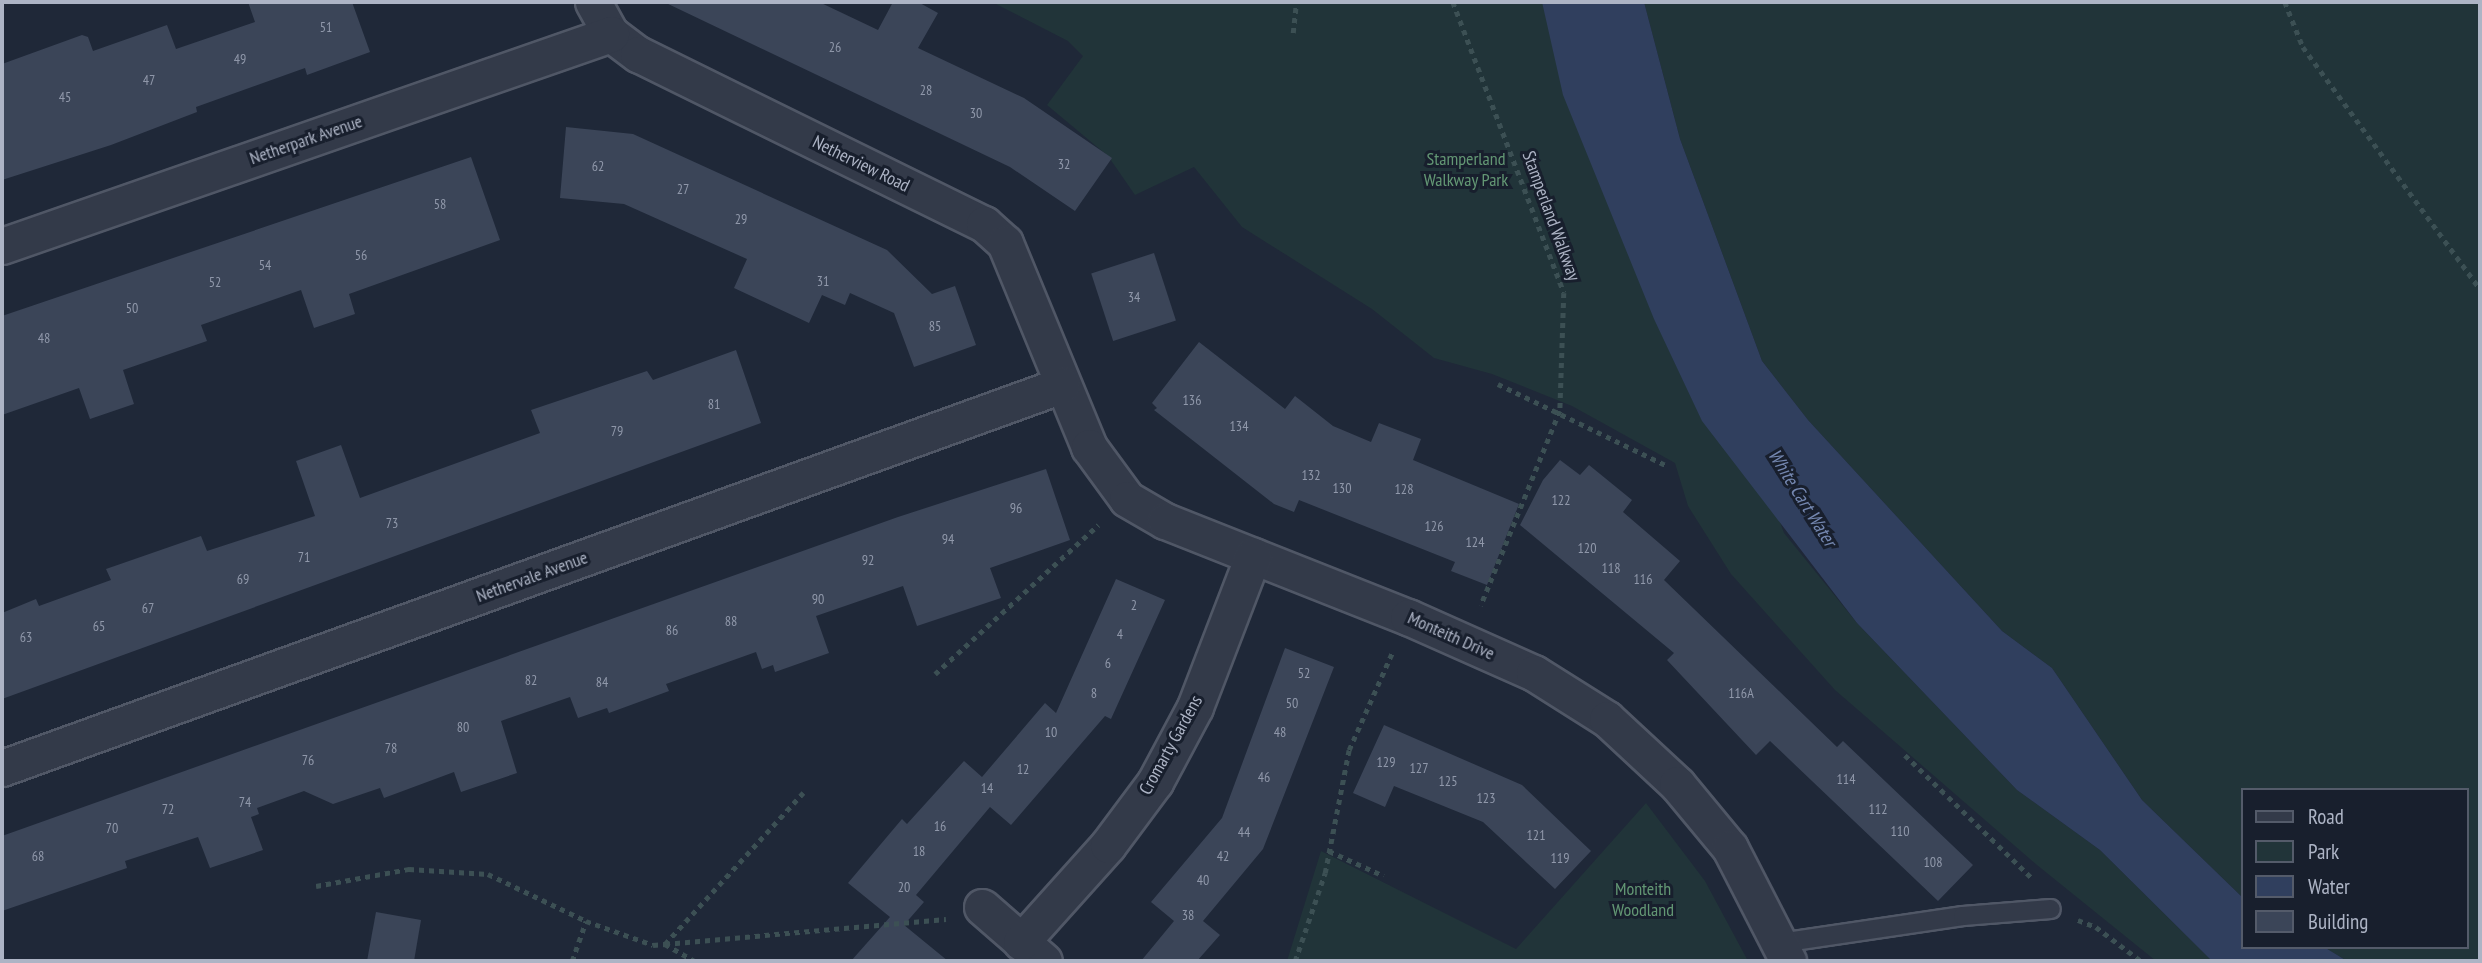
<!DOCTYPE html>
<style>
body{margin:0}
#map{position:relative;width:2482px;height:963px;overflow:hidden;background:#1f2838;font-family:"PT Sans Narrow",sans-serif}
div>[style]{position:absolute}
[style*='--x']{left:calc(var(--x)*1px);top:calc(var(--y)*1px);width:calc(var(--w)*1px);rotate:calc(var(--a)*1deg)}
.green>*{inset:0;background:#213439}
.water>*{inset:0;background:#303f5e}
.building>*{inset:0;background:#3b4558;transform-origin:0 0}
.path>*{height:4.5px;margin-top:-2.25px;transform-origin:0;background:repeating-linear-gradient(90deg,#3c5054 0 5px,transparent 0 10px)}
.roads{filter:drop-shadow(2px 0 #505766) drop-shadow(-2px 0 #505766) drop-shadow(0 2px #505766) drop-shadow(0 -2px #505766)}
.lane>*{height:18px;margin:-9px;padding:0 9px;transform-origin:9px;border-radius:9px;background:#333a49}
.street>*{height:35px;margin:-17.5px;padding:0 17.5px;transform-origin:17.5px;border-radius:17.5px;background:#333a49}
span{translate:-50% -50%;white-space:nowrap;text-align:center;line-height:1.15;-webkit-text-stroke:6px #181f2d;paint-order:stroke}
.number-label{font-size:14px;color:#9098aa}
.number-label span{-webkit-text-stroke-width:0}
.street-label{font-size:18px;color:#adb4c5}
.park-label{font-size:18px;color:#639774}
.water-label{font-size:19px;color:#7487b0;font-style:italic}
.frame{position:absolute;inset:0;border:4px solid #adb4c5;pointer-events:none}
.legend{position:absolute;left:2241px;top:788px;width:228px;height:161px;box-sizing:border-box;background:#181f2d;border:2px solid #545b6a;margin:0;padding:9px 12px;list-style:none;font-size:21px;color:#adb4c5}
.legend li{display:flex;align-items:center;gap:14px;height:35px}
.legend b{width:35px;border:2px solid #545b6a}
</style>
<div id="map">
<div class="green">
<div style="clip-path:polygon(992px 2px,1592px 2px,1784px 533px,1857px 623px,2017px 790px,2100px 850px,2212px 961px,2156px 961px,2037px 865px,1835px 690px,1731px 574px,1688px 506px,1675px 463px,1572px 406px,1492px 374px,1434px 358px,1372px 309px,1242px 227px,1194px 167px,1135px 195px,1108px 156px,1047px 105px,1083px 56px,1068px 41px)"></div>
<div style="clip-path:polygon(1644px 2px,2480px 2px,2480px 961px,2347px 961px,2324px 947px,2466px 947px,2466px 790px,2242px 790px,2242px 897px,2142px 800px,2052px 668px,2002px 631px,1808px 420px,1762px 361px,1680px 139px)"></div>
<div style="clip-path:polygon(1646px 803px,1705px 881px,1748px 961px,1287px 961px,1321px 851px,1516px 949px)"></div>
</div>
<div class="water">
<div style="clip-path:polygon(1542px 2px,1644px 2px,1680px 139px,1762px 361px,1808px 420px,2002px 631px,2052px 668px,2142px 800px,2242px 897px,2242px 947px,2324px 947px,2347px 961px,2212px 961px,2100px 850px,2017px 790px,1857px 623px,1702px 421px,1654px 319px,1563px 95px)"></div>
</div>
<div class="building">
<div style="clip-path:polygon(248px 2px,352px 2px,370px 52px,307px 75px,305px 68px,196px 107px,197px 112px,111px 145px,2px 180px,2px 64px,82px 35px,88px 37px,93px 51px,167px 25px,176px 49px,255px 22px)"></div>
<div style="clip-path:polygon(664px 2px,819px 2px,878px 30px,893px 2px,918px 2px,938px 13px,918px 48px,1024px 98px,1112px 158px,1075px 211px,1010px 167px)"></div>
<div style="clip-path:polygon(566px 127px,633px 134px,887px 250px,932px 294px,955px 286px,976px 345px,914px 367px,894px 313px,850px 293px,845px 305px,822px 295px,809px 323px,734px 288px,747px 259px,624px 204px,560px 198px)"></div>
<div style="clip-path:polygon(471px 157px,500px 240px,349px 294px,355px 314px,314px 328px,301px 290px,201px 325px,207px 341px,123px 370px,134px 404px,90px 419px,79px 388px,2px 415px,2px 316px)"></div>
<div style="left:1154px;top:253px;width:71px;height:66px;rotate:72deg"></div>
<div style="clip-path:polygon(1199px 342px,1285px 409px,1295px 396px,1333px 426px,1371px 442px,1379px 423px,1421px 439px,1413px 460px,1519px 504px,1487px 585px,1451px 571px,1455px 562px,1299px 500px,1294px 512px,1274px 504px,1154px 410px,1157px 408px,1152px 403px)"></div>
<div style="clip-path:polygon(736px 350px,761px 423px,2px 699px,2px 613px,36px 599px,39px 606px,111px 580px,106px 569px,201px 536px,207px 551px,315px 516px,296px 461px,341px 445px,360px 498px,540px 433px,531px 410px,647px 371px,653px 380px)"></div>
<div style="clip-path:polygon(1560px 460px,1580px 475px,1589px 465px,1632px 500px,1623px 512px,1680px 561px,1664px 580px,1837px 747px,1843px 741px,1973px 865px,1938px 901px,1770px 741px,1756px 755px,1667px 660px,1674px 653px,1520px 525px,1543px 480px)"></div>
<div style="clip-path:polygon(1046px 469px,1070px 540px,990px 568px,1001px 598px,917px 626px,903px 586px,816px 616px,829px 653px,775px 672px,773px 665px,762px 669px,756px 652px,666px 684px,669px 691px,609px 713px,607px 708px,578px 718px,570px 697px,501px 721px,517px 773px,461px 792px,454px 772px,384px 798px,380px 788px,333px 804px,304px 791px,257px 808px,259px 814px,251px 817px,263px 850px,210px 868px,198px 837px,125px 861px,127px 868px,2px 911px,2px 836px,898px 517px)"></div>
<div style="clip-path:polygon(1116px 579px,1165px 600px,1111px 719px,1105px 716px,1011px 825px,990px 807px,916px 895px,924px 902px,904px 925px,948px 961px,851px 961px,890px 917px,848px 883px,902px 819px,907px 824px,964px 761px,982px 777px,1045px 703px,1056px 713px)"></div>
<div style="clip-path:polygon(1285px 648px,1334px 667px,1263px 849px,1203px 921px,1220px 935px,1197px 961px,1141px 961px,1174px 921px,1151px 902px,1222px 818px)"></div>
<div style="clip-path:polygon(1384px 725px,1522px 785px,1591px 851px,1555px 889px,1483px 822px,1394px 786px,1385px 807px,1353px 793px)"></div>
<div style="clip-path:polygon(376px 912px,421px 920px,414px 961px,367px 961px)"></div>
</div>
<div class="path">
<div style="--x:1453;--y:2;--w:311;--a:69.1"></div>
<div style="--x:1564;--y:293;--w:118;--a:91.9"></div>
<div style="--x:1560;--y:411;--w:210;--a:112.1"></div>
<div style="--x:2285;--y:2;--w:48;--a:68.2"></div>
<div style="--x:2303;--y:47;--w:300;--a:53.8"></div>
<div style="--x:1293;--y:33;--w:31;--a:-84"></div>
<div style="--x:1498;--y:384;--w:189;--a:25.8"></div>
<div style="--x:935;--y:674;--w:221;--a:-42.4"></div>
<div style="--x:1905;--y:755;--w:178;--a:44.1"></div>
<div style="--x:1329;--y:851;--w:60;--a:24.4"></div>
<div style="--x:316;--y:886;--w:95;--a:-10.4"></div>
<div style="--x:409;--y:869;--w:79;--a:3.6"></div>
<div style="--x:488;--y:874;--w:109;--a:25.6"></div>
<div style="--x:586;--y:921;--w:71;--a:19.7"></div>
<div style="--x:653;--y:945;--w:12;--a:-5"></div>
<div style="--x:665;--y:944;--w:34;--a:30"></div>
<div style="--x:2078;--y:920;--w:19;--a:21"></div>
<div style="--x:2096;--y:927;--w:56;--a:37.1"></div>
<div style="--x:665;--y:944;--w:282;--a:-5.1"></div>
<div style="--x:665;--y:944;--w:205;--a:-47.6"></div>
<div style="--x:572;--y:961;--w:42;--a:-70.7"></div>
<div style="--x:1295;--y:961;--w:93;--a:-71.2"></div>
<div style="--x:1325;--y:873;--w:125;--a:-79"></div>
<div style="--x:1349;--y:750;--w:106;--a:-66.1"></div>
</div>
<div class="roads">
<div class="lane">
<div style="--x:1780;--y:943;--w:185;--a:-8.4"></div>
<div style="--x:1963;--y:916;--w:88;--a:-4.5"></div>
</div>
<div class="street">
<div style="--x:593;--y:2;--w:37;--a:61"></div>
<div style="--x:611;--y:34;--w:34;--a:37"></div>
<div style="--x:638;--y:54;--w:386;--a:26.2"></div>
<div style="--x:984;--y:224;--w:28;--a:42"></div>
<div style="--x:1005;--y:243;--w:221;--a:67.6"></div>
<div style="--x:1089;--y:447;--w:64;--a:53.8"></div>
<div style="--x:1127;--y:499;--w:44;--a:30.1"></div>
<div style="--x:1165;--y:521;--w:261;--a:21.6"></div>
<div style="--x:1408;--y:617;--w:138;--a:24"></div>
<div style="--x:1534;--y:673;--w:86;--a:32.2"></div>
<div style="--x:1607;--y:719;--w:96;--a:42.9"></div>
<div style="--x:1677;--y:784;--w:83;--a:50.4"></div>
<div style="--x:1730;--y:848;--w:127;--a:62.8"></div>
<div style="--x:2;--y:246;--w:645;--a:-19.19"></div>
<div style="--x:2;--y:768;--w:1127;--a:-19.87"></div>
<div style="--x:982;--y:907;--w:82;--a:41.1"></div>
<div style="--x:1021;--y:942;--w:130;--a:-48.1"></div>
<div style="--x:1108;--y:845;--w:79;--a:-53.3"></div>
<div style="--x:1155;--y:782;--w:85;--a:-61.9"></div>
<div style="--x:1195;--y:707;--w:162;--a:-69"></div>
</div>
</div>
<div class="number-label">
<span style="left:326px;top:27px">51</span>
<span style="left:835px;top:47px">26</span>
<span style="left:240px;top:59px">49</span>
<span style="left:149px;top:80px">47</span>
<span style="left:926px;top:90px">28</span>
<span style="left:65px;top:97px">45</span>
<span style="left:976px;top:113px">30</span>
<span style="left:1064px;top:164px">32</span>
<span style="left:598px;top:166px">62</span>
<span style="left:683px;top:189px">27</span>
<span style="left:440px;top:204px">58</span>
<span style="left:741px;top:219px">29</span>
<span style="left:361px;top:255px">56</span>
<span style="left:265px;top:265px">54</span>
<span style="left:823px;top:281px">31</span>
<span style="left:215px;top:282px">52</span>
<span style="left:1134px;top:297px">34</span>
<span style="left:132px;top:308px">50</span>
<span style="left:935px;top:326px">85</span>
<span style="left:44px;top:338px">48</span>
<span style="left:1192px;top:400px">136</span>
<span style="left:714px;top:404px">81</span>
<span style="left:1239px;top:426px">134</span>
<span style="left:617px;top:431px">79</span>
<span style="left:1311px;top:475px">132</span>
<span style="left:1342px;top:488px">130</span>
<span style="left:1404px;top:489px">128</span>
<span style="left:1561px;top:500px">122</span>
<span style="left:1016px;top:508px">96</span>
<span style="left:392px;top:523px">73</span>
<span style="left:1434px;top:526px">126</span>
<span style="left:948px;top:539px">94</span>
<span style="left:1475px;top:542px">124</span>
<span style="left:1587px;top:548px">120</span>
<span style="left:304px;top:557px">71</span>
<span style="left:868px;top:560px">92</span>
<span style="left:1611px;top:568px">118</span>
<span style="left:243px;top:579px">69</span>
<span style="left:1643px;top:579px">116</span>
<span style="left:818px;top:599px">90</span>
<span style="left:1134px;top:605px">2</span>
<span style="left:148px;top:608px">67</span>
<span style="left:731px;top:621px">88</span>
<span style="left:99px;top:626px">65</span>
<span style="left:672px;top:630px">86</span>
<span style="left:1120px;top:634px">4</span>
<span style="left:26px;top:637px">63</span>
<span style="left:1108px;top:663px">6</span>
<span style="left:1304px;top:673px">52</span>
<span style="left:531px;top:680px">82</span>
<span style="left:602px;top:682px">84</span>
<span style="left:1094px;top:693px">8</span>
<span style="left:1741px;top:693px">116A</span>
<span style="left:1292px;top:703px">50</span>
<span style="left:463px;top:727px">80</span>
<span style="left:1051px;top:732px">10</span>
<span style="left:1280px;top:732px">48</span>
<span style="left:391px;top:748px">78</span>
<span style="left:308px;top:760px">76</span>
<span style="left:1386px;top:762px">129</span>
<span style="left:1419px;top:768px">127</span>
<span style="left:1023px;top:769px">12</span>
<span style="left:1264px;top:777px">46</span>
<span style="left:1846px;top:779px">114</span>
<span style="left:1448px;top:781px">125</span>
<span style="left:987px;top:788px">14</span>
<span style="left:1486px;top:798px">123</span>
<span style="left:245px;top:802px">74</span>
<span style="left:168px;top:809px">72</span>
<span style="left:1878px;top:809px">112</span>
<span style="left:940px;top:826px">16</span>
<span style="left:112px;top:828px">70</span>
<span style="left:1900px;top:831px">110</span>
<span style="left:1244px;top:832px">44</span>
<span style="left:1536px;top:835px">121</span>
<span style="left:919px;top:851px">18</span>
<span style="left:38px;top:856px">68</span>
<span style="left:1223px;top:856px">42</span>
<span style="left:1560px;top:858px">119</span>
<span style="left:1933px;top:862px">108</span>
<span style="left:1203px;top:880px">40</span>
<span style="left:904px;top:887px">20</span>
<span style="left:1188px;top:915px">38</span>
</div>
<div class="street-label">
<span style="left:306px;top:140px;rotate:-19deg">Netherpark Avenue</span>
<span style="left:861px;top:164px;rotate:26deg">Netherview Road</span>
<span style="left:1551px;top:216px;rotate:70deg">Stamperland Walkway</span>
<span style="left:532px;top:577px;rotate:-20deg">Nethervale Avenue</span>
<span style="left:1451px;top:636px;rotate:24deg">Monteith Drive</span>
<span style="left:1171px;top:745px;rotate:-61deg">Cromarty Gardens</span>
</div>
<div class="park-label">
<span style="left:1466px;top:170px">Stamperland<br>Walkway Park</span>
<span style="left:1643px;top:900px">Monteith<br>Woodland</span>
</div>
<div class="water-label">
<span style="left:1802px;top:498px;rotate:58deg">White Cart Water</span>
</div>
<div class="frame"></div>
<ul class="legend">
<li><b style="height:9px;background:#333a49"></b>Road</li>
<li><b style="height:19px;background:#213439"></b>Park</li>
<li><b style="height:19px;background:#303f5e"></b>Water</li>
<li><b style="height:19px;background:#3b4558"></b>Building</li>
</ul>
</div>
